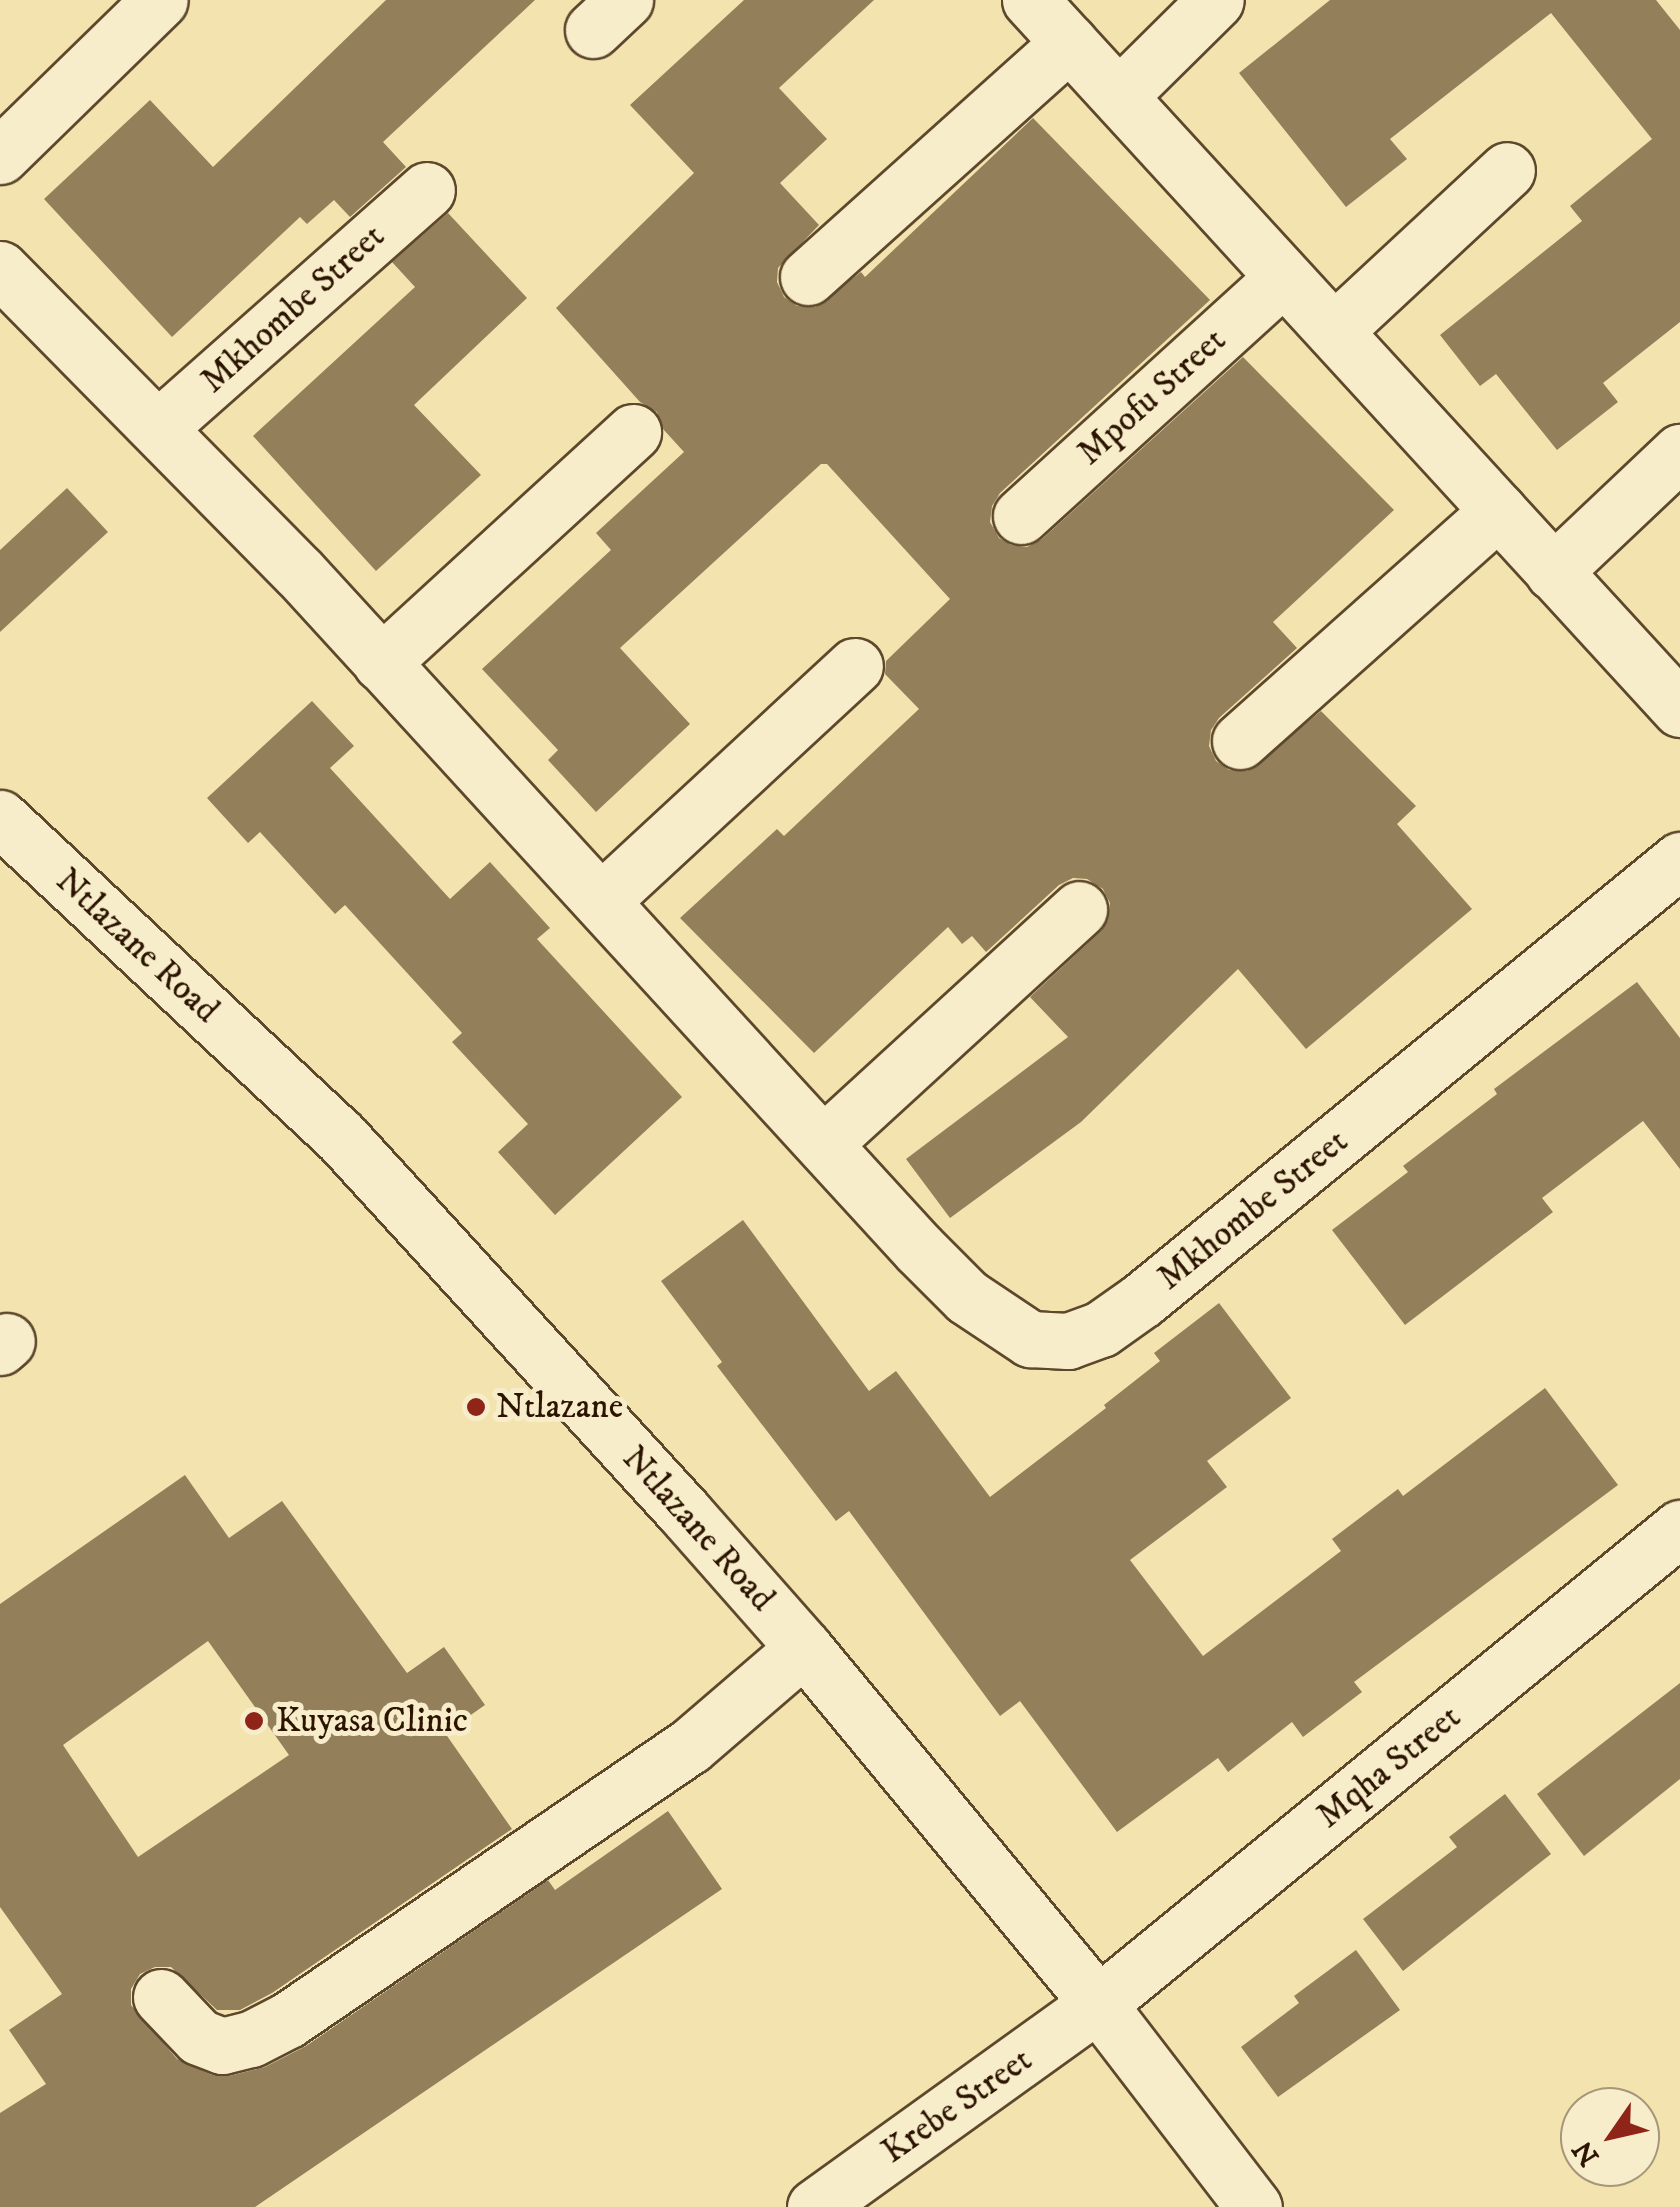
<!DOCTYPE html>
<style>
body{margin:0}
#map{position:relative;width:1680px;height:2207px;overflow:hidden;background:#f2e3af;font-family:"IM FELL DW Pica",serif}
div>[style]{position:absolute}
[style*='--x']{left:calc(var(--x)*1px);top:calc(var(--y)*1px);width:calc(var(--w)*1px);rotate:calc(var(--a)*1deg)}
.building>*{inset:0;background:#93805b}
.roads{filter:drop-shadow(2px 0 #5e482c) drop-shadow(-2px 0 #5e482c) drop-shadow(0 2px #5e482c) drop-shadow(0 -2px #5e482c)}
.minor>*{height:55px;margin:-27.5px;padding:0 27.5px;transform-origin:27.5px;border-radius:27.5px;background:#f7edcb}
.dots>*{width:28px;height:28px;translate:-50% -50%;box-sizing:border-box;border:5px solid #f7edcb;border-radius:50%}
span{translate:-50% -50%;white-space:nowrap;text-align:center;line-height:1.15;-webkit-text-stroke:10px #f7edcb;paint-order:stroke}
.street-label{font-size:35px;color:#2c1400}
.poi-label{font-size:35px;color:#2c1400}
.left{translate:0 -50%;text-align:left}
.north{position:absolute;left:1560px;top:2087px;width:100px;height:100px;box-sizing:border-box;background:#f7edcb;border:2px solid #a6967a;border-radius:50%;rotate:236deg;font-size:28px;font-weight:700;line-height:40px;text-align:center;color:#2c1400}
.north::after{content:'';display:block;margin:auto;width:35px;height:45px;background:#8f2418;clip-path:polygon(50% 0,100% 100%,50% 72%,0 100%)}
</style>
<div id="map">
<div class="building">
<div style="clip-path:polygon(386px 0,535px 0,383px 142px,406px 167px,350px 217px,334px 200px,307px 224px,300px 217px,172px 337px,44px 199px,150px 100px,213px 167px)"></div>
<div style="clip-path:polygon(744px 0,874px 0,779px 88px,827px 139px,780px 183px,819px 225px,778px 268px,777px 282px,784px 297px,797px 306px,815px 307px,861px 272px,865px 277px,1033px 118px,1210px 300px,1000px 493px,992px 506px,990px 522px,999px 538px,1011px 545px,1027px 547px,1042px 539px,1243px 357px,1394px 510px,1273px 622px,1297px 648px,1219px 718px,1211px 730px,1209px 746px,1216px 761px,1229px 770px,1247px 771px,1321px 711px,1416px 806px,1397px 824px,1472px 909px,1306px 1049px,1238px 969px,1081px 1122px,950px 1218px,906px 1159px,1068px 1037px,1030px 997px,1101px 931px,1108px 919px,1110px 903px,1103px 889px,1087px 879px,1073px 878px,1059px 885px,986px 952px,972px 936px,962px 944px,948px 927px,814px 1053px,680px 918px,777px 829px,784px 836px,919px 709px,885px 674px,886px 661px,950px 599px,827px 464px,821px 464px,620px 648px,690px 724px,596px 812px,548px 760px,558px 750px,482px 669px,611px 550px,596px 533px,684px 452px,663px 429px,657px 412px,640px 402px,556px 308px,694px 173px,630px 105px)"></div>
<div style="clip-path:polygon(1330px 0,1656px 0,1680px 30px,1680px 322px,1603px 383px,1618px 402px,1557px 450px,1496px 374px,1480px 386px,1440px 335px,1582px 221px,1570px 206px,1652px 139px,1551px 13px,1390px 139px,1407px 159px,1346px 207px,1239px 73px)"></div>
<div style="clip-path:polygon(448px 213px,527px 298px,414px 405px,481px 475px,376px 571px,253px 436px,415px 287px,392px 262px)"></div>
<div style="clip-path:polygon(67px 488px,108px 532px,0 632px,0 550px)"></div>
<div style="clip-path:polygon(312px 701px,354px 746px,330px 768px,450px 899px,490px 862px,550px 928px,537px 939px,682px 1097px,555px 1215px,498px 1152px,528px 1124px,452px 1042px,462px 1033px,345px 905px,335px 914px,260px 832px,248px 843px,207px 798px)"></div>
<div style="clip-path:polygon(1637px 982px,1680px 1038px,1680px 1169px,1643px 1121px,1542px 1198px,1553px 1212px,1405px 1325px,1332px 1230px,1408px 1172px,1403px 1166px,1497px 1094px,1494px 1089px)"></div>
<div style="clip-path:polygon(743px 1220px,869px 1391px,896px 1371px,990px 1497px,1106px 1408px,1104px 1405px,1160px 1361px,1154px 1353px,1219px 1303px,1291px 1398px,1207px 1461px,1227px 1487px,1130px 1560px,1203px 1656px,1341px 1551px,1332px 1539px,1398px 1489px,1403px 1496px,1545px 1388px,1618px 1485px,1354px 1682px,1362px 1692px,1303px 1737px,1292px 1722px,1228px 1772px,1218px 1758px,1117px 1832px,1020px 1701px,1000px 1716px,849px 1511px,836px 1521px,717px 1366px,722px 1362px,661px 1281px)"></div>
<div style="clip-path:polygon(evenodd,185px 1475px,229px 1538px,282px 1501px,407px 1673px,444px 1647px,485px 1705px,445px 1733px,512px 1829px,272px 1993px,240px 2010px,217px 2010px,171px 1967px,155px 1967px,140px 1974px,131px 1989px,131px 2005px,177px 2059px,212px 2075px,229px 2076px,265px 2067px,306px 2046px,548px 1880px,555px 1890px,668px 1811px,722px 1889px,255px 2207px,0 2207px,0 2113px,46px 2084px,9px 2030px,62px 1994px,0 1907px,0 1604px,185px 1475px,208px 1641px,289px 1755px,138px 1857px,63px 1745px,208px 1641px)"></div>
<div style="clip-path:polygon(1680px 1683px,1680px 1779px,1584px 1856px,1537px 1794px)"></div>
<div style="clip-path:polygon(1505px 1794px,1551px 1854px,1403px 1971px,1363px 1919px,1457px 1847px,1449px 1837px)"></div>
<div style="clip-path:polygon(1356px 1950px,1400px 2010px,1278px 2097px,1241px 2047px,1299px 2003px,1294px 1996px)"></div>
</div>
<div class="roads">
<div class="minor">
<div style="--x:1030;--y:0;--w:962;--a:47.49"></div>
<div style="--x:593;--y:30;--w:44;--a:-43.2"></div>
<div style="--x:1119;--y:96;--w:136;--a:-44.7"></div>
<div style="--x:0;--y:156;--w:223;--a:-44.3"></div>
<div style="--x:0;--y:269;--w:426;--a:45.4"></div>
<div style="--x:299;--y:572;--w:918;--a:47.52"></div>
<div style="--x:919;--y:1249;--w:68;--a:45"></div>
<div style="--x:967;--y:1297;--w:76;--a:33.7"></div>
<div style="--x:1030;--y:1339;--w:38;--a:3"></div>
<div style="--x:1068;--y:1341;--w:35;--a:-20"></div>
<div style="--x:1101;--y:1329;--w:50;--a:-35.3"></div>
<div style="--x:1142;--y:1300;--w:695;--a:-39.28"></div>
<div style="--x:808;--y:277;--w:351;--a:-41.9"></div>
<div style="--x:1334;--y:331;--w:236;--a:-42.9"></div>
<div style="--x:158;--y:428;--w:359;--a:-41.5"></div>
<div style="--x:1021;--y:516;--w:354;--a:-42.3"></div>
<div style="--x:1553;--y:572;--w:175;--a:-43.4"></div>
<div style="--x:381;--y:663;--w:342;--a:-42.5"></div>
<div style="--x:1240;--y:741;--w:346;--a:-41.7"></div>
<div style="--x:0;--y:818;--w:467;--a:43.1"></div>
<div style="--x:341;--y:1137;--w:510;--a:47.54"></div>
<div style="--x:685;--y:1513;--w:180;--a:48.6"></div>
<div style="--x:804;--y:1648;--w:462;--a:50.4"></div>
<div style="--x:1098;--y:2004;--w:256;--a:52.5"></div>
<div style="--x:601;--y:901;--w:346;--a:-42.8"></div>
<div style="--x:824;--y:1143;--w:346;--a:-42.5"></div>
<div style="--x:0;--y:1347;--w:9;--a:-41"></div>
<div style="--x:161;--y:1997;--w:55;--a:46.5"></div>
<div style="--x:199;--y:2037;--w:25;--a:21"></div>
<div style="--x:222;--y:2046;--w:30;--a:-14"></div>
<div style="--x:251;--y:2039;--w:42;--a:-27.2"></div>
<div style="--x:288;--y:2020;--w:486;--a:-34.3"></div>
<div style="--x:690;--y:1746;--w:150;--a:-40.7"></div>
<div style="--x:815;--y:2207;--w:348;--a:-35.7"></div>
<div style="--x:1098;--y:2004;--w:752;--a:-39.28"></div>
</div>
</div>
<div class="dots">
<div style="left:476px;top:1407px;background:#8f2418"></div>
<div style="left:254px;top:1721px;background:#8f2418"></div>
</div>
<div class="street-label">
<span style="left:293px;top:309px;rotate:-42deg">Mkhombe Street</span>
<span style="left:1152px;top:397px;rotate:-42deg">Mpofu Street</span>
<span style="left:137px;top:946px;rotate:43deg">Ntlazane Road</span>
<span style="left:1253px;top:1210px;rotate:-39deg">Mkhombe Street</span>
<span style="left:698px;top:1529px;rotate:48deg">Ntlazane Road</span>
<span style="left:1389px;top:1767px;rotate:-39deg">Mqha Street</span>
<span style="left:957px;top:2106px;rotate:-35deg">Krebe Street</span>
</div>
<div class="poi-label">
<span class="left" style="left:496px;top:1407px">Ntlazane</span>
<span class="left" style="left:276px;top:1721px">Kuyasa Clinic</span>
</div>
<div class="north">N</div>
</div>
